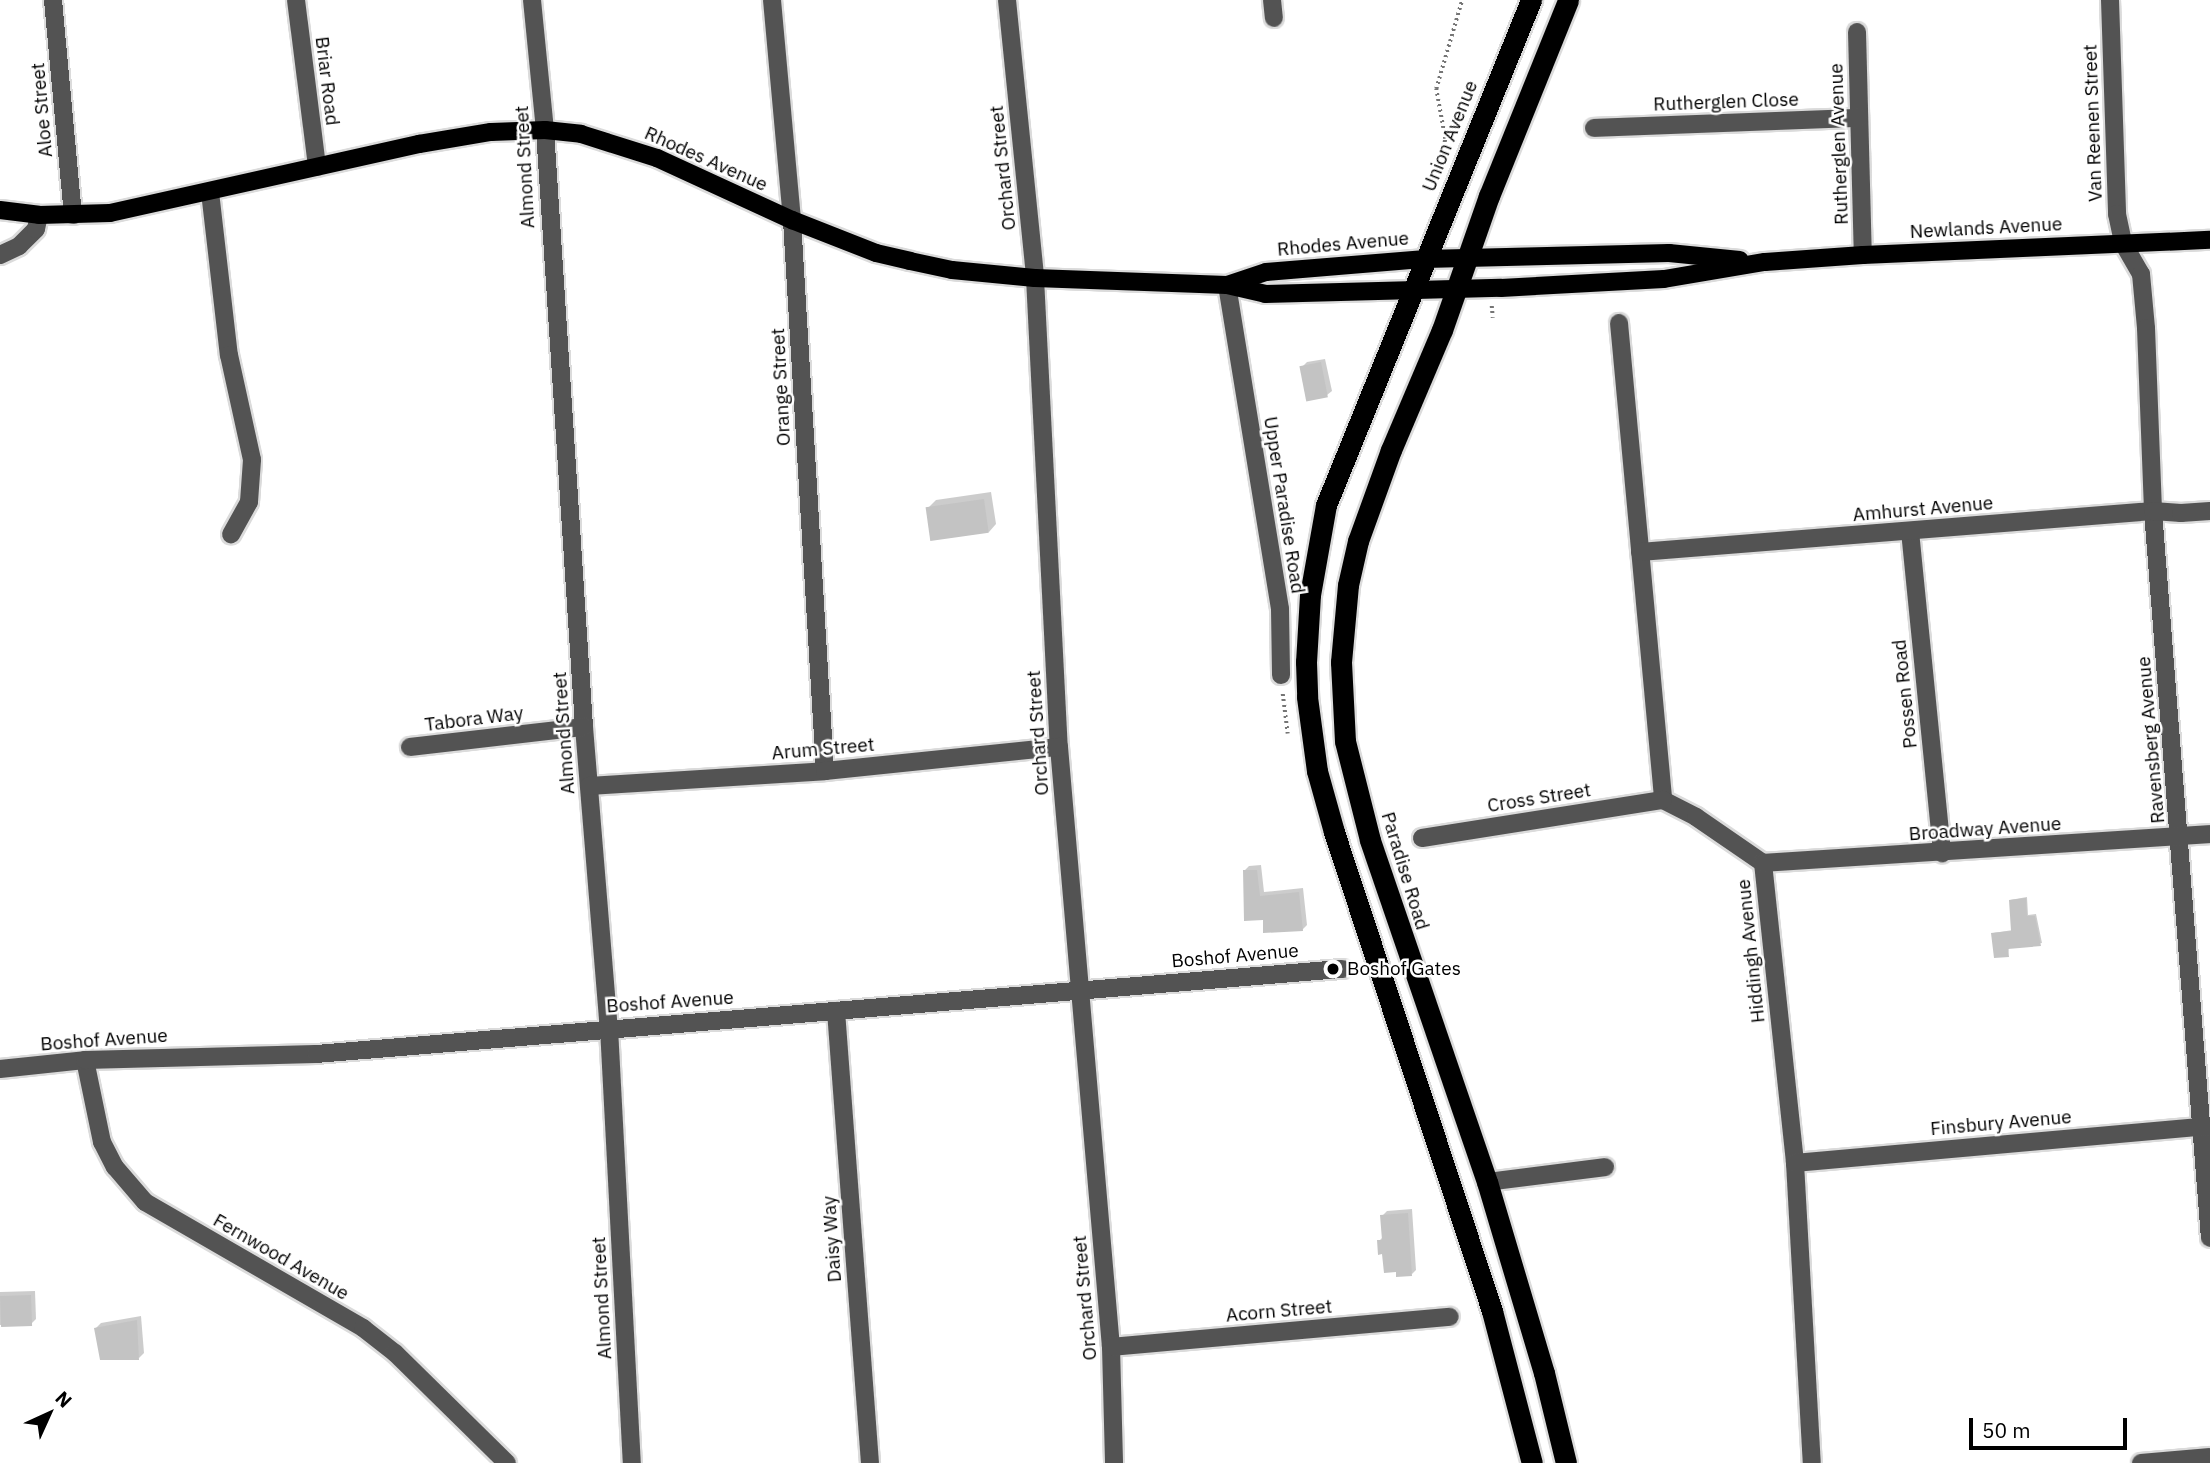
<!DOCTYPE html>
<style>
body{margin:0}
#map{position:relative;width:2210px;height:1463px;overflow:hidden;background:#fff;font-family:"IBM Plex Sans",sans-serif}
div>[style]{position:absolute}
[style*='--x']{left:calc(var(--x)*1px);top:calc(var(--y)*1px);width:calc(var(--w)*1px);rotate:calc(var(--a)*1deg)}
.shadow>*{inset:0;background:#0003}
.building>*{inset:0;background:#c3c3c3;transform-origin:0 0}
.path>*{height:3.5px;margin-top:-1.75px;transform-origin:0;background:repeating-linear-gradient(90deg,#757575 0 2px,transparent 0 5.5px)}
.roads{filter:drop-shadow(2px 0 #dbdbdb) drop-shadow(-2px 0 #dbdbdb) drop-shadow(0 2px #dbdbdb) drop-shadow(0 -2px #dbdbdb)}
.minor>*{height:18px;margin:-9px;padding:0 9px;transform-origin:9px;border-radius:9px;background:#535353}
.major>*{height:18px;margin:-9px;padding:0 9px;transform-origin:9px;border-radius:9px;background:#000}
.highway>*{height:21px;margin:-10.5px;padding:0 10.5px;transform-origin:10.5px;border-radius:10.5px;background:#000}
.dots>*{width:19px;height:19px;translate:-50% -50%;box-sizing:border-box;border:4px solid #fff;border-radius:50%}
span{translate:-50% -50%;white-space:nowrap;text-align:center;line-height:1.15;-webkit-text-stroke:5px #fff;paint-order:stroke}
.street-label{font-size:19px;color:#000}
.poi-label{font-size:19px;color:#000}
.left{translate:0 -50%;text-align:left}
.north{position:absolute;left:14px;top:1379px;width:70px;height:70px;-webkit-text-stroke:5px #fff;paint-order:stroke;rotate:45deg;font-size:19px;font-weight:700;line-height:28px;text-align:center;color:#000}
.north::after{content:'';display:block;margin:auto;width:24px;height:32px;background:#000;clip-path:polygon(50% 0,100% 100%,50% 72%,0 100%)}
.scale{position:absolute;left:1969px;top:1418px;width:158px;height:32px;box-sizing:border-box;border:4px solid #000;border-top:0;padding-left:9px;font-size:21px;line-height:24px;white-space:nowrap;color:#000;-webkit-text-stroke:5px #fff;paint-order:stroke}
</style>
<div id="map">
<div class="shadow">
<div style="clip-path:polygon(1325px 359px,1332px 391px,1327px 395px,1302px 367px,1307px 362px)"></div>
<div style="clip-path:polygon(991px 492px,996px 524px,989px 532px,928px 508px,936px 500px)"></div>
<div style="clip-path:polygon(1261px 865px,1264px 892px,1303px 888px,1307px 925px,1302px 930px,1265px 918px,1244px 871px,1249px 866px)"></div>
<div style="clip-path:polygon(2027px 897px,2028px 915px,2036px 914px,2042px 943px,2009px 947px,2008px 956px,1993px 933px,2013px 930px,2010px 900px)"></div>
<div style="clip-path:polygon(1412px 1209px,1416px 1270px,1412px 1274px,1384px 1253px,1379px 1241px,1383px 1237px,1382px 1216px,1387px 1211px)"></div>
<div style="clip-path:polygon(35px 1291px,36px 1319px,31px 1324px,0 1325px,0 1292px)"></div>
<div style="clip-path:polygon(141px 1316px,144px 1353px,139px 1358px,96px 1328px,101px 1323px)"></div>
</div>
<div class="building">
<div style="left:1321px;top:362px;width:36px;height:22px;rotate:79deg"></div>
<div style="left:984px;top:499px;width:34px;height:59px;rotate:82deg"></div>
<div style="clip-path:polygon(1243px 870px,1257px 870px,1260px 896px,1299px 892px,1303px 931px,1263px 933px,1263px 920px,1244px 921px)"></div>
<div style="clip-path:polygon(2026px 898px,2027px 916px,2035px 916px,2041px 946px,2008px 949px,2009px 957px,1994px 958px,1991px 933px,2011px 931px,2009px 900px)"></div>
<div style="clip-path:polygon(1408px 1213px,1412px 1276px,1396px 1277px,1396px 1272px,1384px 1273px,1382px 1254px,1378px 1255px,1377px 1240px,1382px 1240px,1380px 1215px)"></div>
<div style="left:31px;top:1295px;width:31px;height:31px;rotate:88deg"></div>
<div style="clip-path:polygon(137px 1320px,139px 1360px,100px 1360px,94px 1328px)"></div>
</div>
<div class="path">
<div style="--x:1441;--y:164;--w:25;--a:-81"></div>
<div style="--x:1445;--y:139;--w:51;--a:-100.2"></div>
<div style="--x:1436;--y:89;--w:93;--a:-73.7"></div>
<div style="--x:1492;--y:306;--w:12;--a:85"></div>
<div style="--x:1283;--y:694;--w:40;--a:82.9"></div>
</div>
<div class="roads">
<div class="minor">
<div style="--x:53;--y:0;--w:216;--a:84.7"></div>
<div style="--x:296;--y:0;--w:168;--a:82.8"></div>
<div style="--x:532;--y:0;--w:131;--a:84.3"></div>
<div style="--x:545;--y:130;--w:598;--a:86.26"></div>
<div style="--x:584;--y:727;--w:302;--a:85.3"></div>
<div style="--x:609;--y:1028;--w:436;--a:87"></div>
<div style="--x:772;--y:0;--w:221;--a:84.8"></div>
<div style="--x:792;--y:220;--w:552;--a:86.57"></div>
<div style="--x:1007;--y:0;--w:279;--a:84.2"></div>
<div style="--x:1035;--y:278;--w:470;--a:87.1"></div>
<div style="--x:1059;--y:747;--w:602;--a:85.05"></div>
<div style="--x:1111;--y:1347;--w:116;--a:88.5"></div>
<div style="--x:1272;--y:0;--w:18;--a:84"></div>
<div style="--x:2110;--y:0;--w:214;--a:88.1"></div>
<div style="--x:2117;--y:214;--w:30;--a:78"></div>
<div style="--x:2123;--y:243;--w:36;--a:60"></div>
<div style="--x:2141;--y:274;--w:54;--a:84.7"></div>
<div style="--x:2146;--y:328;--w:183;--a:87.8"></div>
<div style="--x:2153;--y:511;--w:729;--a:85.52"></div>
<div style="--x:1857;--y:32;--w:223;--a:88.5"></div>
<div style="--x:1594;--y:128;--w:265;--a:-2.2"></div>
<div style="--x:210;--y:192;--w:164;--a:83.4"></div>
<div style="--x:229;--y:355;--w:107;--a:77.6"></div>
<div style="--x:252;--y:460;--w:42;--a:94.1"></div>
<div style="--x:249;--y:502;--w:37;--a:119"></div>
<div style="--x:0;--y:255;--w:21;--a:-25"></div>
<div style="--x:19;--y:246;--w:24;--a:-45"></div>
<div style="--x:36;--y:229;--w:14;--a:-78"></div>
<div style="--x:1227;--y:285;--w:328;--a:80.7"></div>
<div style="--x:1280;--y:609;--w:66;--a:89.1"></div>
<div style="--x:1619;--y:323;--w:479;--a:84.7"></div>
<div style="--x:1663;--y:800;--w:37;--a:27"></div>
<div style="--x:1696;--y:817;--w:81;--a:34.5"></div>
<div style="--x:1763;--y:863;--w:302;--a:83.9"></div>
<div style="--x:1795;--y:1163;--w:300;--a:86.8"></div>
<div style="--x:1910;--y:531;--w:324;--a:84.3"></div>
<div style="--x:1640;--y:552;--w:515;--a:-4.57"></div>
<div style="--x:2153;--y:511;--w:28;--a:4"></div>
<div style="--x:2181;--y:513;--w:29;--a:-4"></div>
<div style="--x:410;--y:747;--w:175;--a:-6.6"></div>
<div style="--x:589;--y:786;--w:236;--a:-3.6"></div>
<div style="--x:825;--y:771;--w:235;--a:-5.9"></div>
<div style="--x:1422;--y:838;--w:244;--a:-9"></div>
<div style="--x:1763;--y:863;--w:448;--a:-3.7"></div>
<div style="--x:836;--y:1011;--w:453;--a:85.7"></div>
<div style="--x:85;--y:1060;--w:84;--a:78.3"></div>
<div style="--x:102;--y:1142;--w:28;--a:63"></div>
<div style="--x:115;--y:1167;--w:46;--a:49.4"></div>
<div style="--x:145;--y:1202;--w:252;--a:30"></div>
<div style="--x:363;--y:1328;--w:41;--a:38"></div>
<div style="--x:395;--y:1353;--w:157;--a:44.5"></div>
<div style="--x:0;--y:1069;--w:85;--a:-6"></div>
<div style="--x:85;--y:1060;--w:231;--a:-1.5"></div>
<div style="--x:316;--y:1054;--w:1030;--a:-4.74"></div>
<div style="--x:1795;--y:1163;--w:417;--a:-5.1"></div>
<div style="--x:1487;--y:1182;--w:119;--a:-7.2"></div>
<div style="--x:1111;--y:1347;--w:340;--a:-5.1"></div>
<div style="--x:2141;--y:1463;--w:69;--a:-5"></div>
</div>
<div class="major">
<div style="--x:0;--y:210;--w:39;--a:7"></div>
<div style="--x:39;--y:215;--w:71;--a:-1.6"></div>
<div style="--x:110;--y:213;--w:317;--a:-12.6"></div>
<div style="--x:419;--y:144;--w:73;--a:-9.5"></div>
<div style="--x:491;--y:132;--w:54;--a:-2.1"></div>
<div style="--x:545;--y:130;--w:36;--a:6"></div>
<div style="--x:581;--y:134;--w:80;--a:17.5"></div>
<div style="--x:657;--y:158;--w:149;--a:24.7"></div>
<div style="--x:792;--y:220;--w:90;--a:21.4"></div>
<div style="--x:876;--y:253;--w:35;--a:13"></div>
<div style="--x:910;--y:261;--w:43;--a:12.1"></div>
<div style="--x:952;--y:270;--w:83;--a:5.5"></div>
<div style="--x:1035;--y:278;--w:192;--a:2.1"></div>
<div style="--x:1227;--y:285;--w:39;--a:13"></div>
<div style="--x:1265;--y:294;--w:236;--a:-1.5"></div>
<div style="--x:1501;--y:288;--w:163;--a:-3.2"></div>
<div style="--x:1664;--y:279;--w:102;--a:-9.6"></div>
<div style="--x:1765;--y:262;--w:98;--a:-4.1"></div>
<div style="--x:1863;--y:255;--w:347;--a:-2.5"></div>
<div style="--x:1227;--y:285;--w:41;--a:-18.4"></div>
<div style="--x:1266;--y:272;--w:160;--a:-4.7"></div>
<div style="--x:1425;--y:259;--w:244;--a:-1.4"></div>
<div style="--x:1669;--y:253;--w:71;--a:5.6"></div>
</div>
<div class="highway">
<div style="--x:1531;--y:0;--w:545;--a:112.09"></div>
<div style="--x:1326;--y:505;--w:91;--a:100.1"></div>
<div style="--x:1310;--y:595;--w:67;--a:93.4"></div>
<div style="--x:1306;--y:662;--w:35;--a:88"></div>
<div style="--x:1307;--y:697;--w:75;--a:82.3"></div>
<div style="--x:1317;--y:771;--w:63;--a:74.4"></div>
<div style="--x:1334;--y:832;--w:504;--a:71.74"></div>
<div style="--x:1492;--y:1311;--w:157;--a:75.3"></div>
<div style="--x:1566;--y:1463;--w:93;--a:-103.7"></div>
<div style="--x:1544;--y:1373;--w:199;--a:-106.6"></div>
<div style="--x:1487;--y:1182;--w:361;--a:-108.9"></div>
<div style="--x:1370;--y:840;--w:102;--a:-104.2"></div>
<div style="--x:1345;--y:741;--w:79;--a:-92.9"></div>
<div style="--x:1341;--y:662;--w:77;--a:-84.8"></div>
<div style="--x:1348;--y:585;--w:45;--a:-77.2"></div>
<div style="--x:1358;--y:541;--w:97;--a:-70.1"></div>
<div style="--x:1391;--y:450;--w:130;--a:-67"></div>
<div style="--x:1442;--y:330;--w:142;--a:-70.7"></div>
<div style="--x:1489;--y:196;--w:211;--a:-68"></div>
</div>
</div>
<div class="dots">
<div style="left:1333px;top:969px;background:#000"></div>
</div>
<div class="street-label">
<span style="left:327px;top:81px;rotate:83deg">Briar Road</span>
<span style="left:1726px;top:102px;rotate:-2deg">Rutherglen Close</span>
<span style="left:42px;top:110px;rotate:-95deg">Aloe Street</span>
<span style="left:2093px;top:123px;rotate:-92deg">Van Reenen Street</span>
<span style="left:1450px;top:136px;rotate:-68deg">Union Avenue</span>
<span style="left:1839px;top:144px;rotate:-92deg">Rutherglen Avenue</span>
<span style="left:706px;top:159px;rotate:24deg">Rhodes Avenue</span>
<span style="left:525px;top:167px;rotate:-93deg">Almond Street</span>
<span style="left:1003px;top:168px;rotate:-96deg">Orchard Street</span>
<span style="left:1986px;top:228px;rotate:-3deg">Newlands Avenue</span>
<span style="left:1343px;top:244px;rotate:-5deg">Rhodes Avenue</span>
<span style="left:781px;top:387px;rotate:-93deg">Orange Street</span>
<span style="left:1284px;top:505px;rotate:81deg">Upper Paradise Road</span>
<span style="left:1923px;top:509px;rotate:-5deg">Amhurst Avenue</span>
<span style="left:1905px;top:694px;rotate:-96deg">Possen Road</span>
<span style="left:474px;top:719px;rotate:-7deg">Tabora Way</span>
<span style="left:564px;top:733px;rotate:-94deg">Almond Street</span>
<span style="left:1038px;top:733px;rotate:-94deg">Orchard Street</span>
<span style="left:2151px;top:740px;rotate:-95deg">Ravensberg Avenue</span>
<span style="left:823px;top:749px;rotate:-5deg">Arum Street</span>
<span style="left:1539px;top:798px;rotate:-9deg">Cross Street</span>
<span style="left:1985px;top:829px;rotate:-4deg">Broadway Avenue</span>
<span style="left:1405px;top:871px;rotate:73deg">Paradise Road</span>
<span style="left:1751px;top:951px;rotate:-96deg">Hiddingh Avenue</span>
<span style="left:1235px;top:956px;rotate:-5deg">Boshof Avenue</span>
<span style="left:670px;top:1002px;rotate:-4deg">Boshof Avenue</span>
<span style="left:104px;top:1040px;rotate:-4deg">Boshof Avenue</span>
<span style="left:2001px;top:1123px;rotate:-5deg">Finsbury Avenue</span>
<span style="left:832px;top:1239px;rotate:-94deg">Daisy Way</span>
<span style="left:281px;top:1257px;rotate:30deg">Fernwood Avenue</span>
<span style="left:602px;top:1298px;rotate:-93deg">Almond Street</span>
<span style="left:1085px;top:1298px;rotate:-95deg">Orchard Street</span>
<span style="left:1279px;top:1311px;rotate:-5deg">Acorn Street</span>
</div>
<div class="poi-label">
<span class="left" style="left:1347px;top:969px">Boshof Gates</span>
</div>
<div class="north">N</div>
<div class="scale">50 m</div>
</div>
